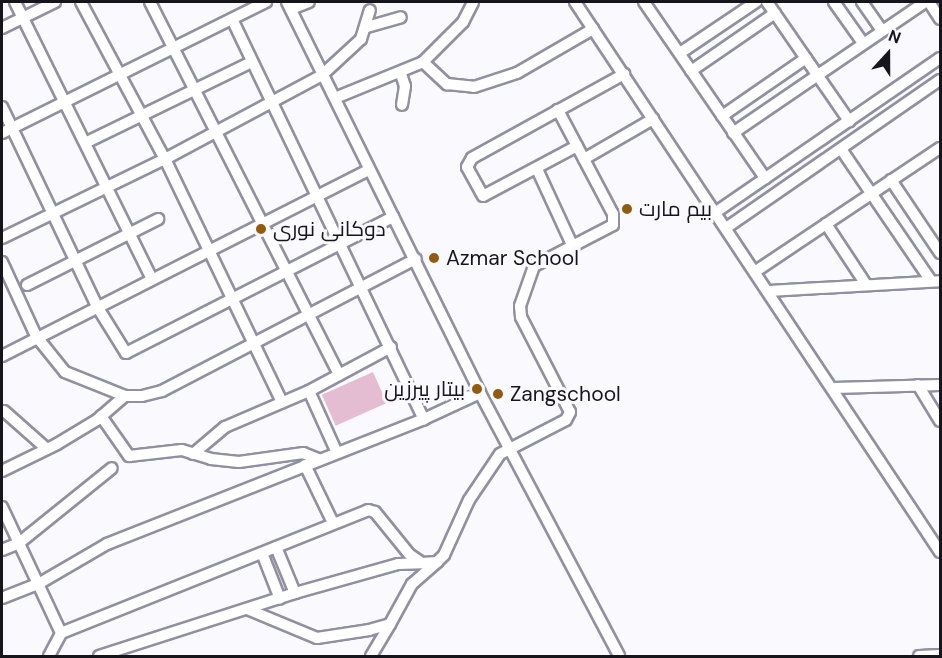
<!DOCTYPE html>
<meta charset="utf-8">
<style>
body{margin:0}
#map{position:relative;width:942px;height:658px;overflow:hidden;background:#fafafe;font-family:"DM Sans",Cairo,sans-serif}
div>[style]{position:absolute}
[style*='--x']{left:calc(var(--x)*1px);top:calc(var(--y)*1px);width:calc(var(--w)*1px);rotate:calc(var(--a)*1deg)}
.green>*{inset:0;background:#e5bdd2;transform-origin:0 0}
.roads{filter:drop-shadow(2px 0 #9190a1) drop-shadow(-2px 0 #9190a1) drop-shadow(0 2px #9190a1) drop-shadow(0 -2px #9190a1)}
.minor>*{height:10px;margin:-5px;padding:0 5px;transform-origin:5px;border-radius:5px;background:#fff}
.dots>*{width:16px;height:16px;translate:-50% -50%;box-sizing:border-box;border:3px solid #fafafe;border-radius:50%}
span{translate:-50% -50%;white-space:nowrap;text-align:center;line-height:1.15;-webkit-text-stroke:6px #fafafe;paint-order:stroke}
.poi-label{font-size:21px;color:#16151c}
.left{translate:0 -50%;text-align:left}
.right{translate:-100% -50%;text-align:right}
.frame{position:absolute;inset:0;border:3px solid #16151c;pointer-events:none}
.north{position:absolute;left:858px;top:24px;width:60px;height:60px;-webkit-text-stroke:4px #fafafe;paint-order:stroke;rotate:21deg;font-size:16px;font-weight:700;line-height:24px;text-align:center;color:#16151c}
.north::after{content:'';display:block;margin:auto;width:21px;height:27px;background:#16151c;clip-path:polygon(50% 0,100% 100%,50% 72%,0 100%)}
</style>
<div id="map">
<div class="green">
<div style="left:373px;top:372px;width:34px;height:56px;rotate:66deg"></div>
</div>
<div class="roads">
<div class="minor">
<div style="--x:15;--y:2;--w:309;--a:63.7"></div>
<div style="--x:81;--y:2;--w:178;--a:61.9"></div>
<div style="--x:165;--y:159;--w:270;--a:64.3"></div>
<div style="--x:150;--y:2;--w:418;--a:63.1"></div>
<div style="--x:287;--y:2;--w:436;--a:63.7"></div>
<div style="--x:480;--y:393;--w:297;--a:62.1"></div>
<div style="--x:575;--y:2;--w:660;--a:56.43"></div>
<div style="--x:644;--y:2;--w:214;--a:55.5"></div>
<div style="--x:767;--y:2;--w:145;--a:55.4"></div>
<div style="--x:834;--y:2;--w:50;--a:54.7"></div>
<div style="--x:862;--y:2;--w:35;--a:55"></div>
<div style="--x:929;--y:2;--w:20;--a:57"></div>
<div style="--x:291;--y:9;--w:19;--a:-21"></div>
<div style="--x:232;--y:19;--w:444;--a:64.4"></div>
<div style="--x:367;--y:27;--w:35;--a:-16"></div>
<div style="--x:2;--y:28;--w:59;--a:-26.1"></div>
<div style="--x:680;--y:53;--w:92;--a:-33.9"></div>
<div style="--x:423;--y:62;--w:33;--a:43"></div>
<div style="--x:447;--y:84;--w:27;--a:6"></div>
<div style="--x:474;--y:87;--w:45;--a:-18"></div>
<div style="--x:517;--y:73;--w:88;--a:-30.1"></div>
<div style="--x:691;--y:71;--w:102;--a:-34.6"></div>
<div style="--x:401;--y:74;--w:13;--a:72"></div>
<div style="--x:405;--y:86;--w:19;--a:99"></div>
<div style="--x:335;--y:98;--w:95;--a:-22.2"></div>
<div style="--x:423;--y:62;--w:57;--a:-45"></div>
<div style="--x:463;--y:22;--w:22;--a:-63"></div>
<div style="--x:2;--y:107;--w:223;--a:64.5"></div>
<div style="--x:98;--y:308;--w:53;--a:58.1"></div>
<div style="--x:126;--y:353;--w:300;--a:-27"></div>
<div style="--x:722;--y:116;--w:102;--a:-34.6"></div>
<div style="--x:2;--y:133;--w:295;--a:-26.4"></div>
<div style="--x:733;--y:133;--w:232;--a:-34.3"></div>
<div style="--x:87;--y:142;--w:183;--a:-25.9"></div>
<div style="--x:577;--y:146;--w:106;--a:152"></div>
<div style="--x:483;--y:196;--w:33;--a:-119"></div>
<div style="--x:467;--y:167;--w:10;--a:-61"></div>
<div style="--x:472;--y:158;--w:174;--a:-28.9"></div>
<div style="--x:841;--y:149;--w:160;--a:55.7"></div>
<div style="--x:584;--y:159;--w:80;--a:-30.1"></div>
<div style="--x:537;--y:169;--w:86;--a:65.2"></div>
<div style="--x:891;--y:180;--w:88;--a:56.1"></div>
<div style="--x:716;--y:212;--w:272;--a:-34.5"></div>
<div style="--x:826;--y:224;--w:71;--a:56.5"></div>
<div style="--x:726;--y:228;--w:260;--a:-34.7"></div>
<div style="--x:2;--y:238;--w:181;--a:-25.9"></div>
<div style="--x:165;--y:159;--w:178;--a:-28.1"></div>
<div style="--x:322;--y:75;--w:53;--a:-42.7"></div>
<div style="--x:361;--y:39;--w:30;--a:-73"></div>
<div style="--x:2;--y:262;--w:81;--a:65.3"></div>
<div style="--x:36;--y:336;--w:46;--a:51.1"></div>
<div style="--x:65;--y:372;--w:65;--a:21.8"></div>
<div style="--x:125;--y:396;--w:17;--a:0"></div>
<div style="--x:142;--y:396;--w:21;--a:-14"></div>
<div style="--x:162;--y:391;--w:286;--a:-27.5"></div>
<div style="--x:756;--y:271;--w:221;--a:-33.8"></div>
<div style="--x:27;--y:285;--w:147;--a:-26.7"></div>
<div style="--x:769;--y:291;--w:171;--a:-3.3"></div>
<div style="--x:2;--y:356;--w:411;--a:-26.9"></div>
<div style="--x:918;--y:385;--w:42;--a:58.6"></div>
<div style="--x:834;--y:388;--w:106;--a:-1.6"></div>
<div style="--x:309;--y:391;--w:68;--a:65.7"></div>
<div style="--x:4;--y:411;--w:57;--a:41.5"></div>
<div style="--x:101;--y:416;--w:49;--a:55"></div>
<div style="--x:129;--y:456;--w:53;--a:-6.5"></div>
<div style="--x:182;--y:450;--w:30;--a:17"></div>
<div style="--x:211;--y:459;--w:28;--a:6"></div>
<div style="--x:239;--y:462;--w:65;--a:-8"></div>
<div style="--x:303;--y:453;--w:16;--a:22"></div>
<div style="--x:193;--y:454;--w:42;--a:-40.2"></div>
<div style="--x:225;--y:427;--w:91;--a:-23.2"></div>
<div style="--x:309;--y:391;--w:93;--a:-28.2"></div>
<div style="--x:305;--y:465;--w:64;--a:64.2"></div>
<div style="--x:2;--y:471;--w:61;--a:-26.1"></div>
<div style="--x:57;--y:444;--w:47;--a:-31"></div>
<div style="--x:97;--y:420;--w:37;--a:-41"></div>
<div style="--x:2;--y:507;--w:139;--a:64.9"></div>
<div style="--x:276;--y:547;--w:50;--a:67.6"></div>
<div style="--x:2;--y:550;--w:18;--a:-22"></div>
<div style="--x:19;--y:543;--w:119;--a:-38.9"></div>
<div style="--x:262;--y:553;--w:49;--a:68.6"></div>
<div style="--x:2;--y:598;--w:41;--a:-21.5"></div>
<div style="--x:40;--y:583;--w:78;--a:-30.2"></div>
<div style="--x:107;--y:544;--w:341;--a:-21.5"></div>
<div style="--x:424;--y:419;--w:62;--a:-24.9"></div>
<div style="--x:247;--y:609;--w:76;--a:22.5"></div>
<div style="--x:317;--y:638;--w:53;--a:-8.7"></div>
<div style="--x:369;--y:630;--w:22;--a:-16"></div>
<div style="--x:390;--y:624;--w:46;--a:-61.2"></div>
<div style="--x:412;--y:584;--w:33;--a:-41"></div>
<div style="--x:49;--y:656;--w:26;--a:-62"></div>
<div style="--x:61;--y:633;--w:331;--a:-21.8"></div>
<div style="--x:368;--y:510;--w:7;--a:16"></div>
<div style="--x:375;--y:512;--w:54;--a:51"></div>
<div style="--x:409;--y:554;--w:16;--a:35"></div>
<div style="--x:422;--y:563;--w:15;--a:-4"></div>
<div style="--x:437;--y:562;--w:10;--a:-45"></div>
<div style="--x:444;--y:555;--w:60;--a:-65.6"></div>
<div style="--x:469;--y:500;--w:55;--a:-56"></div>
<div style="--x:500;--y:454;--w:74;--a:-27.3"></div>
<div style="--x:566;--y:420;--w:9;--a:-63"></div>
<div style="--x:570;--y:412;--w:107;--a:-117.3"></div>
<div style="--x:521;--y:317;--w:11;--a:-95"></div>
<div style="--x:520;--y:306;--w:42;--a:-70.7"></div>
<div style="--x:534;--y:266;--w:89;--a:-27.4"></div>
<div style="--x:613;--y:225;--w:11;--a:-90"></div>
<div style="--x:613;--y:214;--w:118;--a:-117.9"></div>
<div style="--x:99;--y:656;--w:206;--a:-17.8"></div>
<div style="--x:295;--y:593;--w:107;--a:-15.7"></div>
<div style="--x:398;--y:564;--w:24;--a:-2"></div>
<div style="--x:371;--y:656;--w:37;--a:-59"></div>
<div style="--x:919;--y:656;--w:21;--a:-3"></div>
</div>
</div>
<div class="dots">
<div style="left:627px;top:209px;background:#915b10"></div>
<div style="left:261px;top:229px;background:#915b10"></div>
<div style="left:434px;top:258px;background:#915b10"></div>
<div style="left:477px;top:389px;background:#915b10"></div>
<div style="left:498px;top:394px;background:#915b10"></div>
</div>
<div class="poi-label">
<span class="left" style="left:639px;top:209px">بیم مارت</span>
<span class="left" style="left:273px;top:229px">دوکانی نوری</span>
<span class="left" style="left:446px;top:258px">Azmar School</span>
<span class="right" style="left:465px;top:389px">بيتار پيرزين</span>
<span class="left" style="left:510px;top:394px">Zangschool</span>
</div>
<div class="frame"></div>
<div class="north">N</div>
</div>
